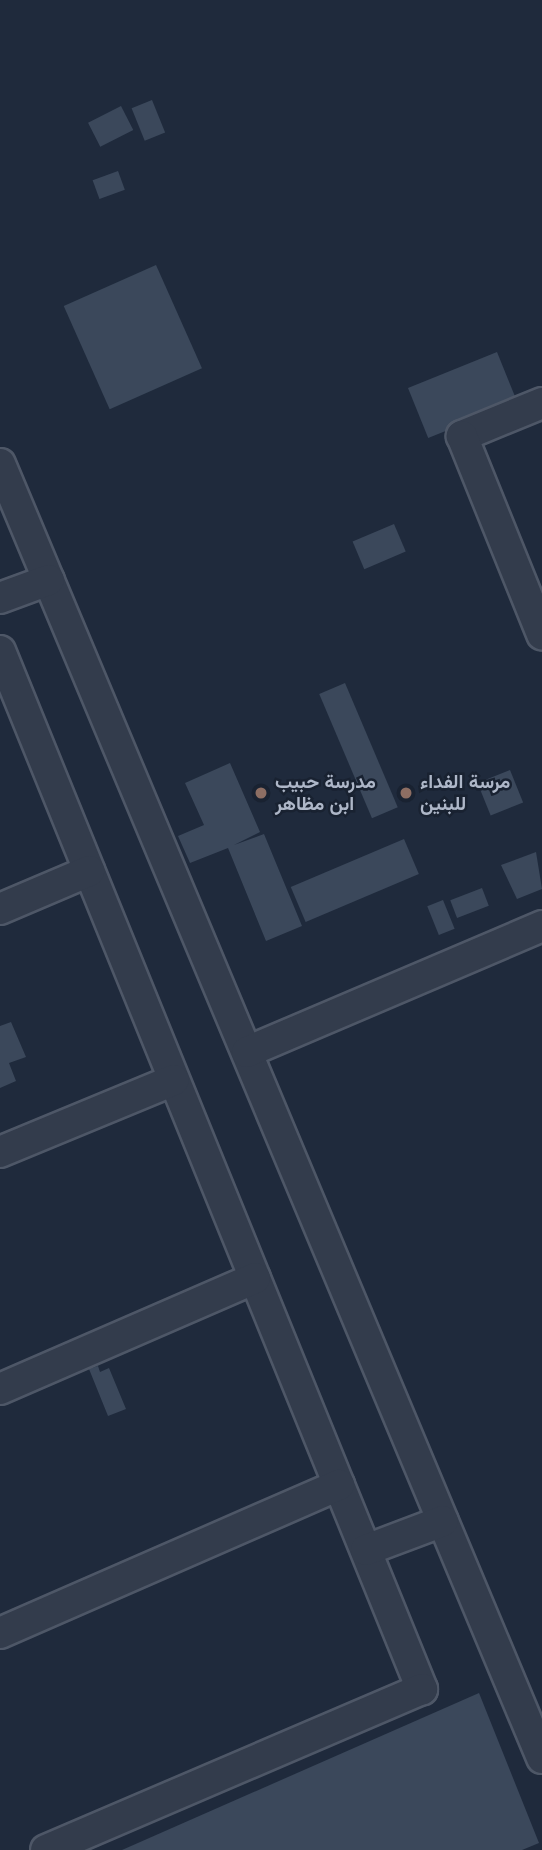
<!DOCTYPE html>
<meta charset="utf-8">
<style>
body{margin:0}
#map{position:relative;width:542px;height:1850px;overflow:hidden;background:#1f2a3c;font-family:Arial,Vazirmatn,sans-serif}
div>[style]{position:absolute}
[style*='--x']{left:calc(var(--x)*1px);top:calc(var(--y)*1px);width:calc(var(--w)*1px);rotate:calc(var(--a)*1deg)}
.building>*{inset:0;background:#3b485b;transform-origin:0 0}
.roads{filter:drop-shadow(2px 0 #4e5767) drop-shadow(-2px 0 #4e5767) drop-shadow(0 2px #4e5767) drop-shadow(0 -2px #4e5767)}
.minor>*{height:30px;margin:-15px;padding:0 15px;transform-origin:15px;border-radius:15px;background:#333c4c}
.dots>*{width:19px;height:19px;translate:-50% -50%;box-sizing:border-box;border:4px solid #192231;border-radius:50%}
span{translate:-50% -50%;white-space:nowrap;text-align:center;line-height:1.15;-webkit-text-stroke:5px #192231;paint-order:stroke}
.poi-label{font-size:19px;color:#aeb7c8;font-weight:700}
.left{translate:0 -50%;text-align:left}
</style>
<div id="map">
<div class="building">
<div style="left:152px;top:100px;width:35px;height:22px;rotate:68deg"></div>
<div style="left:121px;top:106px;width:27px;height:37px;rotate:63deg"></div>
<div style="left:118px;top:171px;width:20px;height:27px;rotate:70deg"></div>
<div style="left:156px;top:265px;width:113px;height:101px;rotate:66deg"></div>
<div style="left:497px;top:352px;width:54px;height:96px;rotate:68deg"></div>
<div style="left:394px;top:524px;width:30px;height:45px;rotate:67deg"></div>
<div style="left:345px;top:683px;width:135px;height:28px;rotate:67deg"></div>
<div style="clip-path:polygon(230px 763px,260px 832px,234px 845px,264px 834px,302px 926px,266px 941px,228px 848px,190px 863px,178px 836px,204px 825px,185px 783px)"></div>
<div style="left:510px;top:770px;width:35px;height:35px;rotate:68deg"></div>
<div style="left:404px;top:839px;width:38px;height:123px;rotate:67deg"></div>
<div style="clip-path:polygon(536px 852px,542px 889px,517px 899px,501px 865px)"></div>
<div style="left:482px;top:888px;width:19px;height:34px;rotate:69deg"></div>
<div style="left:443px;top:900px;width:31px;height:17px;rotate:68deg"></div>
<div style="clip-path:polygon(11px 1022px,26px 1057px,9px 1063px,16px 1081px,0 1088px,0 1026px)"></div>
<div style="clip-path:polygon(98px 1366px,100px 1372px,109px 1368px,126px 1409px,108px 1416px,89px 1369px)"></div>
<div style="clip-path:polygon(479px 1693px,539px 1843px,522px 1850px,122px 1850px)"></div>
</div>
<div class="roads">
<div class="minor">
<div style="--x:542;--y:403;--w:87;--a:157.6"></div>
<div style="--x:462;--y:436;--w:214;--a:68"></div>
<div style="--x:0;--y:464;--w:1403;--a:67.27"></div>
<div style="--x:0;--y:598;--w:52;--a:-20.2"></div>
<div style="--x:0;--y:651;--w:1121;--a:67.88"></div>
<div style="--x:422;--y:1689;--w:409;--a:156.8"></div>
<div style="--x:0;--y:909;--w:97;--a:-23.1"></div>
<div style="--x:247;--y:1052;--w:321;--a:-23.1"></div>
<div style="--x:0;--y:1152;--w:188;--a:-22.5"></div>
<div style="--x:0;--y:1389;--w:278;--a:-23.5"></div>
<div style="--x:366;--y:1550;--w:82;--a:-20.6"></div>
<div style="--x:0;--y:1633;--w:370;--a:-23.6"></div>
</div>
</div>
<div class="dots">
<div style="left:261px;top:793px;background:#8d6e63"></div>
<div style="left:406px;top:793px;background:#8d6e63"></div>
</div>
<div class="poi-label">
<span class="left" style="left:275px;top:793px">مدرسة حبيب<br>ابن مظاهر</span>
<span class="left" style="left:420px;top:793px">مرسة الفداء<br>للبنين</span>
</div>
</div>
